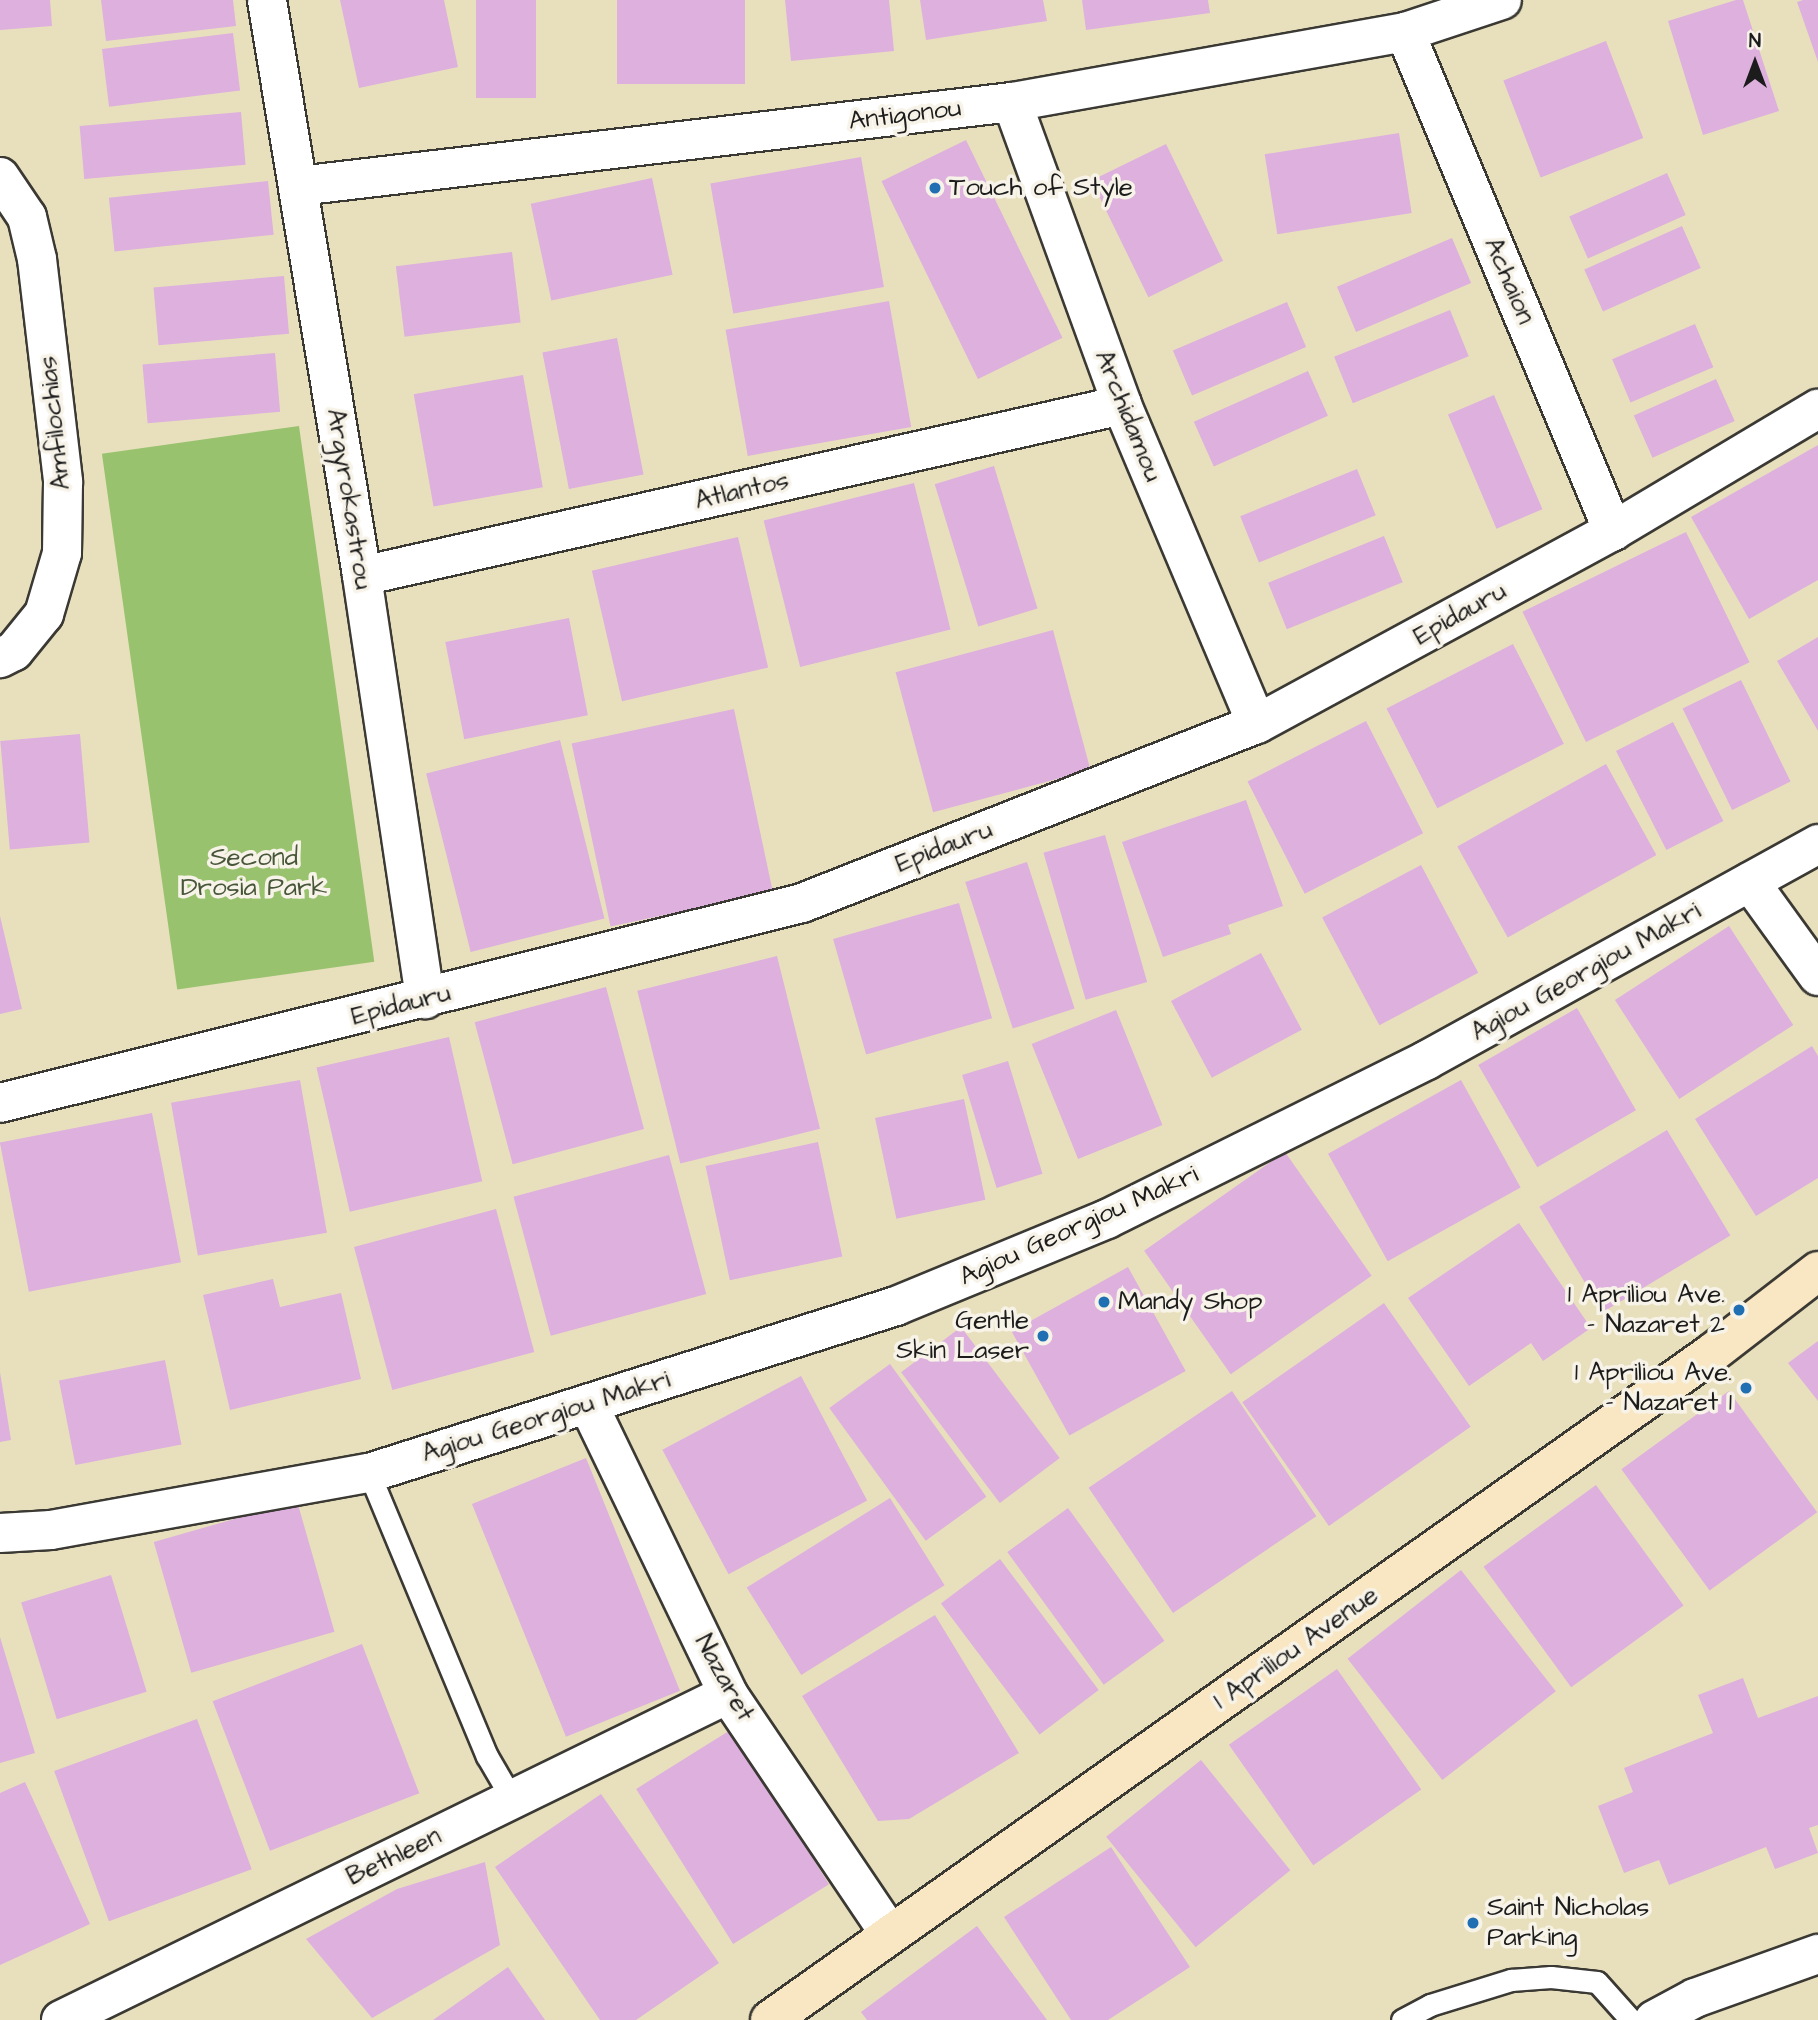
<!DOCTYPE html>
<style>
body{margin:0}
#map{position:relative;width:1818px;height:2020px;overflow:hidden;background:#e8e0bc;font-family:"Architects Daughter",sans-serif}
div>[style]{position:absolute}
[style*='--x']{left:calc(var(--x)*1px);top:calc(var(--y)*1px);width:calc(var(--w)*1px);rotate:calc(var(--a)*1deg)}
.green>*{inset:0;background:#98c26e;transform-origin:0 0}
.building>*{inset:0;background:#ddb0de;transform-origin:0 0}
.roads{filter:drop-shadow(2px 0 #3b3934) drop-shadow(-2px 0 #3b3934) drop-shadow(0 2px #3b3934) drop-shadow(0 -2px #3b3934)}
.service>*{height:21px;margin:-10.5px;padding:0 10.5px;transform-origin:10.5px;border-radius:10.5px;background:#fff}
.minor>*{height:38px;margin:-19px;padding:0 19px;transform-origin:19px;border-radius:19px;background:#fff}
.tertiary>*{height:38px;margin:-19px;padding:0 19px;transform-origin:19px;border-radius:19px;background:#fff}
.secondary>*{height:38px;margin:-19px;padding:0 19px;transform-origin:19px;border-radius:19px;background:#f9e7c3}
.dots>*{width:19px;height:19px;translate:-50% -50%;box-sizing:border-box;border:4px solid #f7f3e8;border-radius:50%}
span{translate:-50% -50%;white-space:nowrap;text-align:center;line-height:1.15;-webkit-text-stroke:7px #f7f3e8;paint-order:stroke}
.street-label{font-size:26px;color:#1c1c1c}
.poi-label{font-size:26px;color:#1c1c1c}
.left{translate:0 -50%;text-align:left}
.right{translate:-100% -50%;text-align:right}
.park-label{font-size:26px;color:#475639}
.north{position:absolute;left:1720px;top:28px;width:70px;height:70px;-webkit-text-stroke:5px #f7f3e8;paint-order:stroke;rotate:0deg;font-size:19px;font-weight:700;line-height:28px;text-align:center;color:#1c1c1c}
.north::after{content:'';display:block;margin:auto;width:24px;height:32px;background:#1c1c1c;clip-path:polygon(50% 0,100% 100%,50% 72%,0 100%)}
</style>
<div id="map">
<div class="green">
<div style="left:299px;top:426px;width:541px;height:199px;rotate:82deg"></div>
</div>
<div class="building">
<div style="clip-path:polygon(0 0,50px 0,52px 26px,0 30px)"></div>
<div style="clip-path:polygon(101px 0,233px 0,236px 26px,106px 41px)"></div>
<div style="clip-path:polygon(340px 0,444px 0,458px 67px,359px 88px)"></div>
<div style="left:476px;top:0;width:60px;height:98px"></div>
<div style="left:617px;top:0;width:128px;height:84px"></div>
<div style="clip-path:polygon(785px 0,889px 0,894px 51px,791px 61px)"></div>
<div style="clip-path:polygon(920px 0,1043px 0,1047px 21px,926px 40px)"></div>
<div style="clip-path:polygon(1082px 0,1208px 0,1210px 13px,1086px 30px)"></div>
<div style="clip-path:polygon(1736px 0,1743px 0,1779px 111px,1703px 135px,1668px 21px)"></div>
<div style="clip-path:polygon(1803px 0,1818px 0,1818px 62px,1797px 2px)"></div>
<div style="left:233px;top:33px;width:58px;height:132px;rotate:83deg"></div>
<div style="left:1606px;top:41px;width:104px;height:110px;rotate:69deg"></div>
<div style="left:241px;top:112px;width:53px;height:162px;rotate:85deg"></div>
<div style="left:1399px;top:133px;width:81px;height:136px;rotate:81deg"></div>
<div style="left:966px;top:140px;width:220px;height:94px;rotate:64deg"></div>
<div style="left:1166px;top:144px;width:130px;height:83px;rotate:64deg"></div>
<div style="left:861px;top:157px;width:132px;height:153px;rotate:80deg"></div>
<div style="left:1667px;top:173px;width:46px;height:107px;rotate:66deg"></div>
<div style="left:652px;top:178px;width:99px;height:124px;rotate:78deg"></div>
<div style="left:268px;top:181px;width:54px;height:160px;rotate:84deg"></div>
<div style="left:1682px;top:226px;width:46px;height:107px;rotate:66deg"></div>
<div style="left:1452px;top:238px;width:49px;height:125px;rotate:67deg"></div>
<div style="left:512px;top:252px;width:71px;height:117px;rotate:83deg"></div>
<div style="left:284px;top:276px;width:58px;height:131px;rotate:85deg"></div>
<div style="left:889px;top:301px;width:128px;height:166px;rotate:80deg"></div>
<div style="left:1287px;top:302px;width:49px;height:124px;rotate:67deg"></div>
<div style="left:1450px;top:310px;width:50px;height:125px;rotate:68deg"></div>
<div style="left:1695px;top:324px;width:47px;height:90px;rotate:67deg"></div>
<div style="left:617px;top:338px;width:139px;height:76px;rotate:79deg"></div>
<div style="left:275px;top:353px;width:59px;height:133px;rotate:85deg"></div>
<div style="left:1308px;top:371px;width:49px;height:125px;rotate:66deg"></div>
<div style="left:523px;top:375px;width:114px;height:111px;rotate:80deg"></div>
<div style="left:1716px;top:379px;width:46px;height:90px;rotate:66deg"></div>
<div style="left:1494px;top:395px;width:124px;height:50px;rotate:67deg"></div>
<div style="clip-path:polygon(1818px 445px,1818px 580px,1749px 619px,1691px 517px)"></div>
<div style="left:994px;top:466px;width:149px;height:62px;rotate:73deg"></div>
<div style="left:1357px;top:469px;width:50px;height:126px;rotate:68deg"></div>
<div style="left:914px;top:483px;width:151px;height:155px;rotate:76deg"></div>
<div style="left:1686px;top:532px;width:145px;height:182px;rotate:64deg"></div>
<div style="left:1384px;top:536px;width:50px;height:125px;rotate:68deg"></div>
<div style="left:738px;top:537px;width:134px;height:150px;rotate:77deg"></div>
<div style="left:569px;top:618px;width:99px;height:126px;rotate:79deg"></div>
<div style="left:1053px;top:630px;width:145px;height:163px;rotate:75deg"></div>
<div style="clip-path:polygon(1818px 637px,1818px 731px,1777px 661px)"></div>
<div style="left:1513px;top:644px;width:112px;height:142px;rotate:63deg"></div>
<div style="left:1741px;top:680px;width:113px;height:65px;rotate:64deg"></div>
<div style="left:734px;top:709px;width:187px;height:166px;rotate:78deg"></div>
<div style="left:1366px;top:721px;width:126px;height:133px;rotate:63deg"></div>
<div style="left:1673px;top:722px;width:111px;height:64px;rotate:63deg"></div>
<div style="left:80px;top:734px;width:109px;height:80px;rotate:85deg"></div>
<div style="left:560px;top:740px;width:184px;height:138px;rotate:76deg"></div>
<div style="left:1606px;top:764px;width:104px;height:170px;rotate:61deg"></div>
<div style="clip-path:polygon(1246px 800px,1283px 906px,1228px 925px,1231px 934px,1163px 957px,1122px 842px)"></div>
<div style="left:1105px;top:835px;width:153px;height:64px;rotate:74deg"></div>
<div style="left:1027px;top:862px;width:154px;height:65px;rotate:72deg"></div>
<div style="left:1421px;top:865px;width:122px;height:112px;rotate:62deg"></div>
<div style="left:959px;top:903px;width:120px;height:131px;rotate:74deg"></div>
<div style="clip-path:polygon(0 916px,22px 1009px,0 1014px)"></div>
<div style="left:1729px;top:926px;width:118px;height:136px;rotate:57deg"></div>
<div style="left:1261px;top:953px;width:87px;height:102px;rotate:62deg"></div>
<div style="left:777px;top:956px;width:178px;height:144px;rotate:76deg"></div>
<div style="left:606px;top:987px;width:147px;height:136px;rotate:75deg"></div>
<div style="left:1577px;top:1008px;width:118px;height:114px;rotate:60deg"></div>
<div style="left:1116px;top:1010px;width:124px;height:91px;rotate:68deg"></div>
<div style="left:449px;top:1037px;width:148px;height:136px;rotate:77deg"></div>
<div style="clip-path:polygon(1812px 1046px,1818px 1056px,1818px 1178px,1756px 1216px,1695px 1119px)"></div>
<div style="left:1008px;top:1061px;width:118px;height:48px;rotate:73deg"></div>
<div style="left:300px;top:1080px;width:155px;height:131px;rotate:80deg"></div>
<div style="left:1461px;top:1080px;width:123px;height:152px;rotate:61deg"></div>
<div style="left:964px;top:1099px;width:103px;height:91px;rotate:78deg"></div>
<div style="left:152px;top:1113px;width:152px;height:155px;rotate:79deg"></div>
<div style="left:1667px;top:1130px;width:123px;height:149px;rotate:59deg"></div>
<div style="left:818px;top:1142px;width:117px;height:115px;rotate:78deg"></div>
<div style="left:1285px;top:1152px;width:151px;height:172px;rotate:55deg"></div>
<div style="left:669px;top:1155px;width:144px;height:161px;rotate:75deg"></div>
<div style="left:496px;top:1209px;width:148px;height:147px;rotate:75deg"></div>
<div style="clip-path:polygon(1519px 1223px,1591px 1328px,1543px 1361px,1531px 1343px,1469px 1386px,1408px 1298px)"></div>
<div style="left:1128px;top:1267px;width:119px;height:133px;rotate:61deg"></div>
<div style="clip-path:polygon(273px 1279px,280px 1307px,341px 1293px,361px 1379px,230px 1410px,203px 1295px)"></div>
<div style="left:1384px;top:1303px;width:151px;height:173px;rotate:55deg"></div>
<div style="left:961px;top:1327px;width:164px;height:75px;rotate:53deg"></div>
<div style="clip-path:polygon(1818px 1341px,1818px 1401px,1788px 1363px)"></div>
<div style="left:165px;top:1360px;width:86px;height:108px;rotate:79deg"></div>
<div style="left:890px;top:1364px;width:164px;height:75px;rotate:54deg"></div>
<div style="clip-path:polygon(0 1372px,11px 1440px,0 1442px)"></div>
<div style="left:801px;top:1376px;width:141px;height:157px;rotate:62deg"></div>
<div style="left:1232px;top:1391px;width:151px;height:173px;rotate:56deg"></div>
<div style="left:1729px;top:1391px;width:150px;height:133px;rotate:54deg"></div>
<div style="left:586px;top:1458px;width:251px;height:123px;rotate:68deg"></div>
<div style="left:1596px;top:1485px;width:149px;height:139px;rotate:54deg"></div>
<div style="left:890px;top:1498px;width:103px;height:169px;rotate:58deg"></div>
<div style="left:297px;top:1501px;width:136px;height:149px;rotate:74deg"></div>
<div style="left:1068px;top:1508px;width:164px;height:75px;rotate:54deg"></div>
<div style="left:1000px;top:1559px;width:164px;height:74px;rotate:53deg"></div>
<div style="left:1461px;top:1570px;width:154px;height:144px;rotate:52deg"></div>
<div style="left:111px;top:1575px;width:122px;height:94px;rotate:73deg"></div>
<div style="clip-path:polygon(935px 1615px,1019px 1753px,909px 1819px,878px 1821px,802px 1696px)"></div>
<div style="clip-path:polygon(0 1637px,35px 1753px,0 1763px)"></div>
<div style="left:362px;top:1644px;width:160px;height:160px;rotate:69deg"></div>
<div style="left:1337px;top:1669px;width:147px;height:132px;rotate:55deg"></div>
<div style="clip-path:polygon(1743px 1678px,1758px 1718px,1818px 1696px,1818px 1825px,1809px 1828px,1818px 1853px,1775px 1869px,1766px 1847px,1669px 1885px,1659px 1860px,1624px 1873px,1598px 1806px,1633px 1792px,1624px 1768px,1713px 1733px,1698px 1695px)"></div>
<div style="left:197px;top:1719px;width:160px;height:152px;rotate:70deg"></div>
<div style="left:732px;top:1729px;width:183px;height:113px;rotate:58deg"></div>
<div style="left:1201px;top:1760px;width:142px;height:122px;rotate:51deg"></div>
<div style="clip-path:polygon(25px 1782px,90px 1924px,0 1965px,0 1793px)"></div>
<div style="clip-path:polygon(601px 1794px,719px 1963px,636px 2020px,600px 2020px,495px 1867px)"></div>
<div style="clip-path:polygon(1111px 1847px,1190px 1967px,1108px 2020px,1071px 2020px,1004px 1917px)"></div>
<div style="clip-path:polygon(485px 1862px,500px 1945px,372px 2018px,306px 1939px,397px 1889px)"></div>
<div style="clip-path:polygon(977px 1926px,1047px 2020px,867px 2020px,861px 2012px)"></div>
<div style="clip-path:polygon(508px 1967px,545px 2020px,433px 2020px)"></div>
</div>
<div class="roads">
<div class="service">
<div style="--x:369;--y:1473;--w:307;--a:67.4"></div>
<div style="--x:487;--y:1756;--w:50;--a:59.8"></div>
<div style="--x:1402;--y:2020;--w:32;--a:-28"></div>
<div style="--x:1430;--y:2005;--w:85;--a:-17.2"></div>
<div style="--x:1511;--y:1980;--w:40;--a:-4.3"></div>
<div style="--x:1551;--y:1977;--w:46;--a:6.2"></div>
<div style="--x:1597;--y:1982;--w:51;--a:48.2"></div>
</div>
<div class="minor">
<div style="--x:267;--y:0;--w:584;--a:80.63"></div>
<div style="--x:362;--y:576;--w:428;--a:81.5"></div>
<div style="--x:1405;--y:32;--w:541;--a:67.37"></div>
<div style="--x:1012;--y:102;--w:322;--a:70"></div>
<div style="--x:1122;--y:405;--w:346;--a:67.1"></div>
<div style="--x:0;--y:177;--w:48;--a:56"></div>
<div style="--x:27;--y:217;--w:43;--a:76.6"></div>
<div style="--x:37;--y:259;--w:225;--a:83.3"></div>
<div style="--x:63;--y:482;--w:71;--a:90.8"></div>
<div style="--x:62;--y:553;--w:64;--a:106.4"></div>
<div style="--x:44;--y:614;--w:48;--a:129"></div>
<div style="--x:14;--y:651;--w:16;--a:153"></div>
<div style="--x:299;--y:186;--w:718;--a:-6.72"></div>
<div style="--x:1012;--y:102;--w:399;--a:-10.1"></div>
<div style="--x:1405;--y:32;--w:102;--a:-18.3"></div>
<div style="--x:362;--y:576;--w:779;--a:-12.68"></div>
<div style="--x:1750;--y:882;--w:116;--a:54.1"></div>
<div style="--x:0;--y:1103;--w:827;--a:-14"></div>
<div style="--x:802;--y:903;--w:489;--a:-21.5"></div>
<div style="--x:1257;--y:724;--w:405;--a:-28.5"></div>
<div style="--x:1613;--y:531;--w:239;--a:-30.8"></div>
<div style="--x:588;--y:1404;--w:322;--a:64.2"></div>
<div style="--x:728;--y:1694;--w:290;--a:56"></div>
<div style="--x:61;--y:2020;--w:742;--a:-26.05"></div>
<div style="--x:1654;--y:2020;--w:47;--a:-28.2"></div>
<div style="--x:1695;--y:1998;--w:131;--a:-19.7"></div>
</div>
<div class="tertiary">
<div style="--x:0;--y:1533;--w:51;--a:-3.4"></div>
<div style="--x:51;--y:1530;--w:323;--a:-10.2"></div>
<div style="--x:369;--y:1473;--w:553;--a:-17.58"></div>
<div style="--x:896;--y:1306;--w:228;--a:-22.4"></div>
<div style="--x:1107;--y:1219;--w:357;--a:-26.4"></div>
<div style="--x:1427;--y:1060;--w:447;--a:-28.9"></div>
</div>
<div class="secondary">
<div style="--x:770;--y:2020;--w:1154;--a:-35.3"></div>
<div style="--x:1712;--y:1353;--w:134;--a:-37.7"></div>
</div>
</div>
<div class="dots">
<div style="left:935px;top:188px;background:#1f6fb2"></div>
<div style="left:1104px;top:1302px;background:#1f6fb2"></div>
<div style="left:1739px;top:1310px;background:#1f6fb2"></div>
<div style="left:1043px;top:1336px;background:#1f6fb2"></div>
<div style="left:1746px;top:1388px;background:#1f6fb2"></div>
<div style="left:1473px;top:1923px;background:#1f6fb2"></div>
</div>
<div class="street-label">
<span style="left:905px;top:115px;rotate:-7deg">Antigonou</span>
<span style="left:1509px;top:281px;rotate:67deg">Achaion</span>
<span style="left:1128px;top:416px;rotate:68deg">Archidamou</span>
<span style="left:55px;top:423px;rotate:-96deg">Amfilochias</span>
<span style="left:742px;top:491px;rotate:-13deg">Atlantos</span>
<span style="left:349px;top:499px;rotate:81deg">Argyrokastrou</span>
<span style="left:1460px;top:614px;rotate:-29deg">Epidauru</span>
<span style="left:944px;top:847px;rotate:-21deg">Epidauru</span>
<span style="left:1586px;top:972px;rotate:-29deg">Agiou Georgiou Makri</span>
<span style="left:401px;top:1005px;rotate:-14deg">Epidauru</span>
<span style="left:1079px;top:1226px;rotate:-24deg">Agiou Georgiou Makri</span>
<span style="left:546px;top:1417px;rotate:-17deg">Agiou Georgiou Makri</span>
<span style="left:1296px;top:1648px;rotate:-35deg">1 Apriliou Avenue</span>
<span style="left:724px;top:1678px;rotate:61deg">Nazaret</span>
<span style="left:394px;top:1857px;rotate:-26deg">Bethleen</span>
</div>
<div class="poi-label">
<span class="left" style="left:949px;top:188px">Touch of Style</span>
<span class="right" style="left:1725px;top:1310px">1 Apriliou Ave.<br>- Nazaret 2</span>
<span class="left" style="left:1118px;top:1302px">Mandy Shop</span>
<span class="right" style="left:1029px;top:1336px">Gentle<br>Skin Laser</span>
<span class="right" style="left:1732px;top:1388px">1 Apriliou Ave.<br>- Nazaret 1</span>
<span class="left" style="left:1487px;top:1923px">Saint Nicholas<br>Parking</span>
</div>
<div class="park-label">
<span style="left:254px;top:873px">Second<br>Drosia Park</span>
</div>
<div class="north">N</div>
</div>
